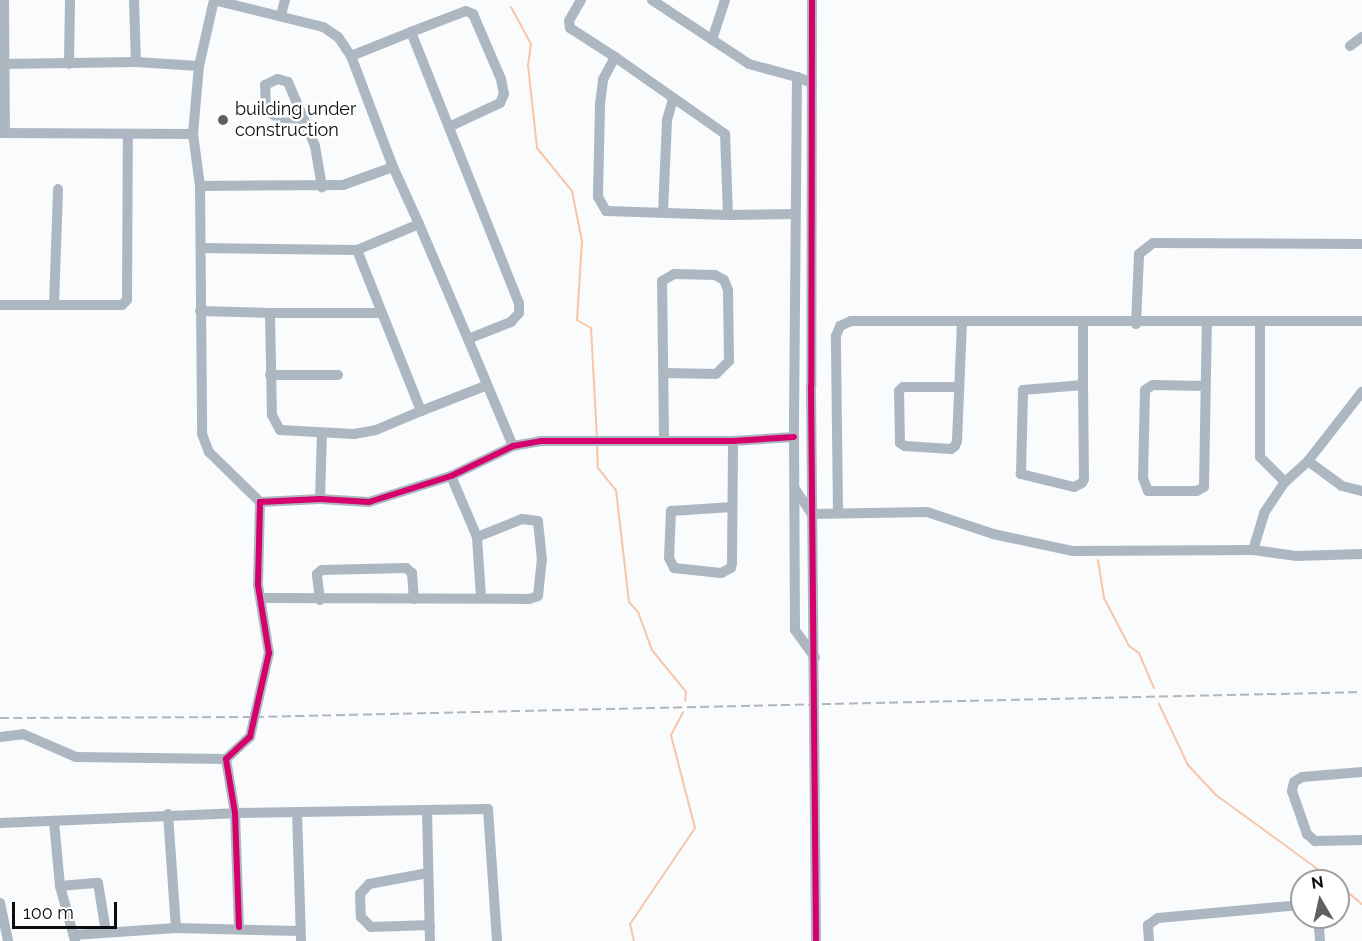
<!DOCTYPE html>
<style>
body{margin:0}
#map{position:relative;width:1362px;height:941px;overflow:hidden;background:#f9fbfd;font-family:Raleway,sans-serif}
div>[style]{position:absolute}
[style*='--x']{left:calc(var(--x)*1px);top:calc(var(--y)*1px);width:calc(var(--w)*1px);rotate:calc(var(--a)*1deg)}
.stream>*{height:2px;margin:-1px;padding:0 1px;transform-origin:1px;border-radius:1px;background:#f8c5a7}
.minor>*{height:10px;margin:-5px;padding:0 5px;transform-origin:5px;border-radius:5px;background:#acb7c1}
.rail>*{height:2px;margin-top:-1px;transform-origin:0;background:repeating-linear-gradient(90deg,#b0b6bc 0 9px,transparent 0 13.5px)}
.cycleway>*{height:6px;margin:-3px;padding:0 3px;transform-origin:3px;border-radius:3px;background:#d6006c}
.dots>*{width:16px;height:16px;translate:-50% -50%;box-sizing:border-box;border:3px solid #fff;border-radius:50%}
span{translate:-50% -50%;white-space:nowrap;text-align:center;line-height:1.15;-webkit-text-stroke:5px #fff;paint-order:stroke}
.poi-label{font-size:18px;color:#0a0c0f}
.left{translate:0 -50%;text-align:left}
.north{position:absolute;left:1290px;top:869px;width:60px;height:60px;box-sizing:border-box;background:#fff;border:2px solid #9d9e9f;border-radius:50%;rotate:351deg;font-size:16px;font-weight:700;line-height:24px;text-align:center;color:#0a0c0f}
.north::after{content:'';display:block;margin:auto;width:21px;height:27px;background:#5e6062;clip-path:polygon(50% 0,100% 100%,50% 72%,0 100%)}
.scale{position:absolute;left:12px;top:902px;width:105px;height:27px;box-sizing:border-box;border:3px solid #0a0c0f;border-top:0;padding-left:8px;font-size:18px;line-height:21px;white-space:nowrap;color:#0a0c0f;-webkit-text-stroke:4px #fff;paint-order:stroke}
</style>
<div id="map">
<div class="stream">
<div style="--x:511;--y:7;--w:42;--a:61.6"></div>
<div style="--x:531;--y:44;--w:21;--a:98"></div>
<div style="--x:528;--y:65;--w:83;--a:83.8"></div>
<div style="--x:537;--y:148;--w:55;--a:50.9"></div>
<div style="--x:572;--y:191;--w:51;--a:78.7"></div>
<div style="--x:582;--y:241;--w:79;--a:93.6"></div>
<div style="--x:577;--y:320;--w:16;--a:30"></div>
<div style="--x:591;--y:328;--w:111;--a:86.9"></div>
<div style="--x:597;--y:444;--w:24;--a:88"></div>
<div style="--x:598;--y:468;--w:28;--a:51"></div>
<div style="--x:616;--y:490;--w:113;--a:83.4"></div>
<div style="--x:629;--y:602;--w:13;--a:48"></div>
<div style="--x:638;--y:612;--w:40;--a:69.8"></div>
<div style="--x:652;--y:650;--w:54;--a:51"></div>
<div style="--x:686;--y:692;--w:9;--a:96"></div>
<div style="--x:1098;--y:560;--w:38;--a:81"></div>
<div style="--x:1104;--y:598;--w:54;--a:62.5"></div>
<div style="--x:1129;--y:646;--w:12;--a:35"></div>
<div style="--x:1139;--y:653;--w:38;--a:67"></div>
<div style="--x:1159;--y:704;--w:68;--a:64.6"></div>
<div style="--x:1188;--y:765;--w:41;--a:47"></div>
<div style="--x:1216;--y:795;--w:146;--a:36.1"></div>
<div style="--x:1338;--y:884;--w:31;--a:40"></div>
<div style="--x:634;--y:941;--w:17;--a:-103"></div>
<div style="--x:630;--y:924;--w:116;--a:-55.9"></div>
<div style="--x:695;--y:828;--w:96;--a:-104.5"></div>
<div style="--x:671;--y:735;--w:26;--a:-62"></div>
</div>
<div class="minor">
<div style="--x:4;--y:0;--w:133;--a:89.6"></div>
<div style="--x:134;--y:0;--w:62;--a:88.2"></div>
<div style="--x:581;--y:0;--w:24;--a:120"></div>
<div style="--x:569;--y:21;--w:7;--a:82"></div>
<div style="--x:570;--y:28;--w:54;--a:32.8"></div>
<div style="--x:652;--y:0;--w:116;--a:33.4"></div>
<div style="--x:749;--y:64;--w:50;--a:15.2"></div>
<div style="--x:812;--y:0;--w:386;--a:90.1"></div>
<div style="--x:811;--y:386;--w:555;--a:89.48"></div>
<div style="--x:281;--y:15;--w:16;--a:-75"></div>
<div style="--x:411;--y:32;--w:59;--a:-20.9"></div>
<div style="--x:466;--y:11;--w:8;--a:23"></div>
<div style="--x:473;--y:14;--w:71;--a:66.7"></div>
<div style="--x:501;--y:79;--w:15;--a:79"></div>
<div style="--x:504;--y:94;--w:10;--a:114"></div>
<div style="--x:500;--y:103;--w:56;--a:154.8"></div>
<div style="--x:712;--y:40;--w:42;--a:-72"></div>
<div style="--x:1350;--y:46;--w:15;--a:-37"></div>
<div style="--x:351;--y:56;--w:65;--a:-21.8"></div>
<div style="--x:411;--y:32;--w:292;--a:68.3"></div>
<div style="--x:519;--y:303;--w:10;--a:90"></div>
<div style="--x:519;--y:313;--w:12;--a:132"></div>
<div style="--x:511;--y:322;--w:46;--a:158.4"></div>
<div style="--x:468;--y:339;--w:125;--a:-113.1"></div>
<div style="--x:3;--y:64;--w:133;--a:-0.9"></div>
<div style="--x:136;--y:62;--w:63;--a:3.6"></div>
<div style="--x:69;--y:64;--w:64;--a:-89.1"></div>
<div style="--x:812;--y:83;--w:16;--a:-158"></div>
<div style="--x:797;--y:77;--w:360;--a:90.5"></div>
<div style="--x:794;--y:437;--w:193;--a:89.7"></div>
<div style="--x:795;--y:630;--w:34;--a:54"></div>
<div style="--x:304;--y:120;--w:27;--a:-174"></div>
<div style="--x:277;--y:117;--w:13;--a:-148"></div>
<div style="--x:266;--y:110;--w:25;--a:-92"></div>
<div style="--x:265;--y:85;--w:14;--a:-25"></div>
<div style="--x:278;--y:79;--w:10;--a:17"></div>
<div style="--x:288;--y:82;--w:69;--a:67.1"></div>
<div style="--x:315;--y:146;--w:42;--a:80.3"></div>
<div style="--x:0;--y:133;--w:193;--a:0.3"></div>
<div style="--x:193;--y:134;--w:68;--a:-85"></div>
<div style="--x:199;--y:66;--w:68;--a:-77.2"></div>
<div style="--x:193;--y:134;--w:52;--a:82.3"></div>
<div style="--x:200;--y:186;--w:248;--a:89.5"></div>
<div style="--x:202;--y:434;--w:19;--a:69"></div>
<div style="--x:209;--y:452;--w:71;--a:44.4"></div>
<div style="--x:200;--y:186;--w:143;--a:-0.4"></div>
<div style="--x:343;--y:185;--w:53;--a:-19.8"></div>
<div style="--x:393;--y:167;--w:119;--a:-110.7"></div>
<div style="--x:351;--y:56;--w:23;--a:-124"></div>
<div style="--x:338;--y:37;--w:18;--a:-146"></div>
<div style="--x:323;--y:27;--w:112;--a:-166.1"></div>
<div style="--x:663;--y:212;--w:92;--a:-87.5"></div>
<div style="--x:667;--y:120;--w:22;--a:-74"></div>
<div style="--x:728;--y:215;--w:81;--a:-92.1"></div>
<div style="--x:725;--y:134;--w:134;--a:-145"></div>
<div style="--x:615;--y:57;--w:26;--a:118"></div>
<div style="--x:603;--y:80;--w:26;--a:97"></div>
<div style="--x:600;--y:106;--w:91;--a:91.3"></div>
<div style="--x:598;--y:197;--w:16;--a:60"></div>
<div style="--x:606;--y:211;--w:122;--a:1.9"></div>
<div style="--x:728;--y:215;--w:65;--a:-0.9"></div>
<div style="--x:201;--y:248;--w:156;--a:0.7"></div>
<div style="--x:357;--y:250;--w:67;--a:-22.8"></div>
<div style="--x:419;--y:224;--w:63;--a:-114.5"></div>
<div style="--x:357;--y:250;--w:173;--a:68.3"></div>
<div style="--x:421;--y:411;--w:69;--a:-21.3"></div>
<div style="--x:0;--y:305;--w:122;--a:0"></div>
<div style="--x:122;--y:305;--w:7;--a:-45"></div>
<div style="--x:127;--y:300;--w:164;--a:-89.7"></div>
<div style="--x:54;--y:305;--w:116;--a:-88"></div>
<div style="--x:200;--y:311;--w:70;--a:1.6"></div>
<div style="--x:270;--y:313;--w:102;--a:88.9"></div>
<div style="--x:272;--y:415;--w:17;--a:62"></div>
<div style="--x:280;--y:430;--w:74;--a:3.1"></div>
<div style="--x:354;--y:434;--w:22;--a:-10"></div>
<div style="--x:376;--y:430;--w:49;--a:-22.9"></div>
<div style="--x:270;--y:313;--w:110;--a:0"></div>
<div style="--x:1083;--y:322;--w:63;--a:90"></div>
<div style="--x:1083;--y:385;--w:94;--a:89.4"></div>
<div style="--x:1084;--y:479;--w:4;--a:117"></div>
<div style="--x:1082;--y:483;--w:9;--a:153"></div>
<div style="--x:1074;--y:487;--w:55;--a:-166.2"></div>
<div style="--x:1021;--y:474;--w:84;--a:-88.6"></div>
<div style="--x:1023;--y:390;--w:60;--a:-4.8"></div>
<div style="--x:1260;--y:323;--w:134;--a:90"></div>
<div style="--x:1260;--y:457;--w:35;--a:45"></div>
<div style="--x:1136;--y:324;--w:70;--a:-87.5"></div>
<div style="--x:1139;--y:254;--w:18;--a:-38"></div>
<div style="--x:1153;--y:243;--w:209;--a:0.3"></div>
<div style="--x:468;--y:339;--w:116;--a:67.2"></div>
<div style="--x:270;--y:375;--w:68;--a:0"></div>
<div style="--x:1205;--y:386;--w:52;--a:-178.9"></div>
<div style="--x:1153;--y:385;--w:9;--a:148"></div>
<div style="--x:1145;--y:390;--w:88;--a:91.3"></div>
<div style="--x:1143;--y:478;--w:14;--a:69"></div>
<div style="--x:1148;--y:491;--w:49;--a:0"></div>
<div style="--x:1197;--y:491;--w:8;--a:-30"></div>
<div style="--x:1204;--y:487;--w:164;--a:-89"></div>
<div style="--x:958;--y:387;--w:55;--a:180"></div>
<div style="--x:903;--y:387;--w:6;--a:135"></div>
<div style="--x:899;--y:391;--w:52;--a:88.9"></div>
<div style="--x:900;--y:443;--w:6;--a:31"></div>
<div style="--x:905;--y:446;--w:46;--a:3.7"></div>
<div style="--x:951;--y:449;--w:5;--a:-37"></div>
<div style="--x:955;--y:446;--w:5;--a:-68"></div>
<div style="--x:957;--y:441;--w:120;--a:-87.6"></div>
<div style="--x:664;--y:439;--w:158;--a:-90.7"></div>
<div style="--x:662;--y:281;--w:14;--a:-30"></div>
<div style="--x:674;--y:274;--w:41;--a:1.4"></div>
<div style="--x:715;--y:275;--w:10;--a:29"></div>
<div style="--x:724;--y:280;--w:11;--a:68"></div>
<div style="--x:728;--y:290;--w:71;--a:89.2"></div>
<div style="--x:729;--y:361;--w:18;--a:135"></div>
<div style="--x:716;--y:374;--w:51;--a:-178.9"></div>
<div style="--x:1308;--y:461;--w:42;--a:36.3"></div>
<div style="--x:1342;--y:486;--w:21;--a:14"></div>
<div style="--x:795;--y:489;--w:30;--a:56"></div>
<div style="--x:812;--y:514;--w:115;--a:-1"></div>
<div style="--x:927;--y:512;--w:70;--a:18.4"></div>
<div style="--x:993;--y:534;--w:82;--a:12"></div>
<div style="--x:1073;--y:551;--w:180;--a:-0.3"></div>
<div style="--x:1253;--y:550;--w:43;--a:7.9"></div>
<div style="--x:1296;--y:556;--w:66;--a:-1.7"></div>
<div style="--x:320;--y:499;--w:66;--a:-88.3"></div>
<div style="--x:732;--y:507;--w:61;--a:176.2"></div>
<div style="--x:671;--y:511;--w:47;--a:92.4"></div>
<div style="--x:669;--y:558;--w:11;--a:63"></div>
<div style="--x:674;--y:568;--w:47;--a:6.1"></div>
<div style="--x:721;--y:573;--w:11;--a:-27"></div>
<div style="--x:731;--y:568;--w:5;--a:-79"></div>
<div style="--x:732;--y:563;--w:122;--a:-89.5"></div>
<div style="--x:838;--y:512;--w:176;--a:-90.7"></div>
<div style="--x:836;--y:336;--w:11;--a:-68"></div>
<div style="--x:840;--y:326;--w:12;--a:-24"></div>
<div style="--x:851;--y:321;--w:511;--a:0"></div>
<div style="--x:477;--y:537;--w:61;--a:86.2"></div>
<div style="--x:1253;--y:550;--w:39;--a:-73"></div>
<div style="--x:1264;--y:513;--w:37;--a:-56"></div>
<div style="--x:1285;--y:482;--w:31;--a:-42"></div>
<div style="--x:1308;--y:461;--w:88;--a:-52"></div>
<div style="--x:261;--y:598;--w:268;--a:0.2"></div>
<div style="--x:529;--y:599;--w:9;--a:-18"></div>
<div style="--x:538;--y:596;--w:36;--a:-84"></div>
<div style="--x:542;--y:560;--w:39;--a:-96"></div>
<div style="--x:538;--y:521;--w:16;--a:-173"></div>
<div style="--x:522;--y:519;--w:48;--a:158.2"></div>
<div style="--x:477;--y:537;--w:66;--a:-113.1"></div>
<div style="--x:320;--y:600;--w:26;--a:-97"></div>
<div style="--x:317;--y:574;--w:6;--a:-39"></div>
<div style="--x:322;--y:570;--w:84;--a:-1.4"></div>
<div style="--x:406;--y:568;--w:8;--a:40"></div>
<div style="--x:412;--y:573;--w:26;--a:86"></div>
<div style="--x:0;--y:737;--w:23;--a:-7"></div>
<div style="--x:23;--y:734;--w:58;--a:23.5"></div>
<div style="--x:76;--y:757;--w:150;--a:0.8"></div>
<div style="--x:1362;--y:772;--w:60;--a:175.2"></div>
<div style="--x:1302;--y:777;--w:9;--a:148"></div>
<div style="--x:1294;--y:782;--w:9;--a:103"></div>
<div style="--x:1292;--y:791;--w:46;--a:70.8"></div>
<div style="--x:1307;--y:834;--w:11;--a:41"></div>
<div style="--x:1315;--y:841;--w:47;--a:-1.2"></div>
<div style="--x:427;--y:811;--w:130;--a:88.7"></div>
<div style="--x:297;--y:812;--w:129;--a:88.2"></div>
<div style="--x:168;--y:814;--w:114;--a:86"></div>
<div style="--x:176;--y:928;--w:124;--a:1.4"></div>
<div style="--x:54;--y:822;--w:64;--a:84.6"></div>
<div style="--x:60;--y:886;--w:57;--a:74.7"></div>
<div style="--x:0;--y:823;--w:235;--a:-2.4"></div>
<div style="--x:235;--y:813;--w:253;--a:-0.9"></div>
<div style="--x:488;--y:809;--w:132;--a:86.1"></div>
<div style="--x:428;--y:873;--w:60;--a:169.4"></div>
<div style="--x:369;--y:884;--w:13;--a:132"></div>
<div style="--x:360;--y:894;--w:23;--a:88"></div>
<div style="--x:361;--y:917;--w:14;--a:45"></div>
<div style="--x:371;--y:927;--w:59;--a:-1.9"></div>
<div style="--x:60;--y:886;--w:38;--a:-5"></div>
<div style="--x:98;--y:883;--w:50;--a:80.7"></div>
<div style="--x:0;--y:903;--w:39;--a:78"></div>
<div style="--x:1318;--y:917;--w:24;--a:85"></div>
<div style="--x:239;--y:927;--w:114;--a:-92"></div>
<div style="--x:235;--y:813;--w:55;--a:-99.5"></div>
<div style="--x:226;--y:759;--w:33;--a:-43"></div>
<div style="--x:250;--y:737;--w:86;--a:-77.3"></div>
<div style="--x:269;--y:653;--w:69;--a:-99.2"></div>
<div style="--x:258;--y:585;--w:83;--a:-88.6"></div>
<div style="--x:260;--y:502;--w:60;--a:-2.9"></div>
<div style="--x:320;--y:499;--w:49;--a:3.5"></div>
<div style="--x:369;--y:502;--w:86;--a:-17.6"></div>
<div style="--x:451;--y:476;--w:69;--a:-25.8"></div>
<div style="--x:513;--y:446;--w:28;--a:-10"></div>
<div style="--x:541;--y:441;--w:192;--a:0"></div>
<div style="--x:733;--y:441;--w:61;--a:-3.8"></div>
<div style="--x:74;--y:935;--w:102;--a:-3.9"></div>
<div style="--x:1149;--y:941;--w:16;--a:-94"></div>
<div style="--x:1148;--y:925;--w:12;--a:-35"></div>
<div style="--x:1158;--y:918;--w:145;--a:-5.2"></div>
</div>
<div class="rail">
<div style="--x:0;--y:718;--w:255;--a:-0.2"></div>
<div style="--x:255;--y:717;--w:1107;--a:-1.29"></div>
</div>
<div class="cycleway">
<div style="--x:812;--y:0;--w:386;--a:90.1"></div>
<div style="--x:811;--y:386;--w:555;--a:89.48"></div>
<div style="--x:239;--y:927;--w:114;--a:-92"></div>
<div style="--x:235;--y:813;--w:55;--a:-99.5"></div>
<div style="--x:226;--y:759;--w:33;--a:-43"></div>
<div style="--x:250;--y:737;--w:86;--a:-77.3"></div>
<div style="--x:269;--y:653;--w:69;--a:-99.2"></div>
<div style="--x:258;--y:585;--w:83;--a:-88.6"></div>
<div style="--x:260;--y:502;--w:60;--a:-2.9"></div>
<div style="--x:320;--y:499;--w:49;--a:3.5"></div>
<div style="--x:369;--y:502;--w:86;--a:-17.6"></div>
<div style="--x:451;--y:476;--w:69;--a:-25.8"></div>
<div style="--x:513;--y:446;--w:28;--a:-10"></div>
<div style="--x:541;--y:441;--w:192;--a:0"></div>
<div style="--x:733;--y:441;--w:61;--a:-3.8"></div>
</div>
<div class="dots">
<div style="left:223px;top:120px;background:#5e6062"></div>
</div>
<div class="poi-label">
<span class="left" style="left:235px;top:120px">building under<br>construction</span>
</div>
<div class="north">N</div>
<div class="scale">100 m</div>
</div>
